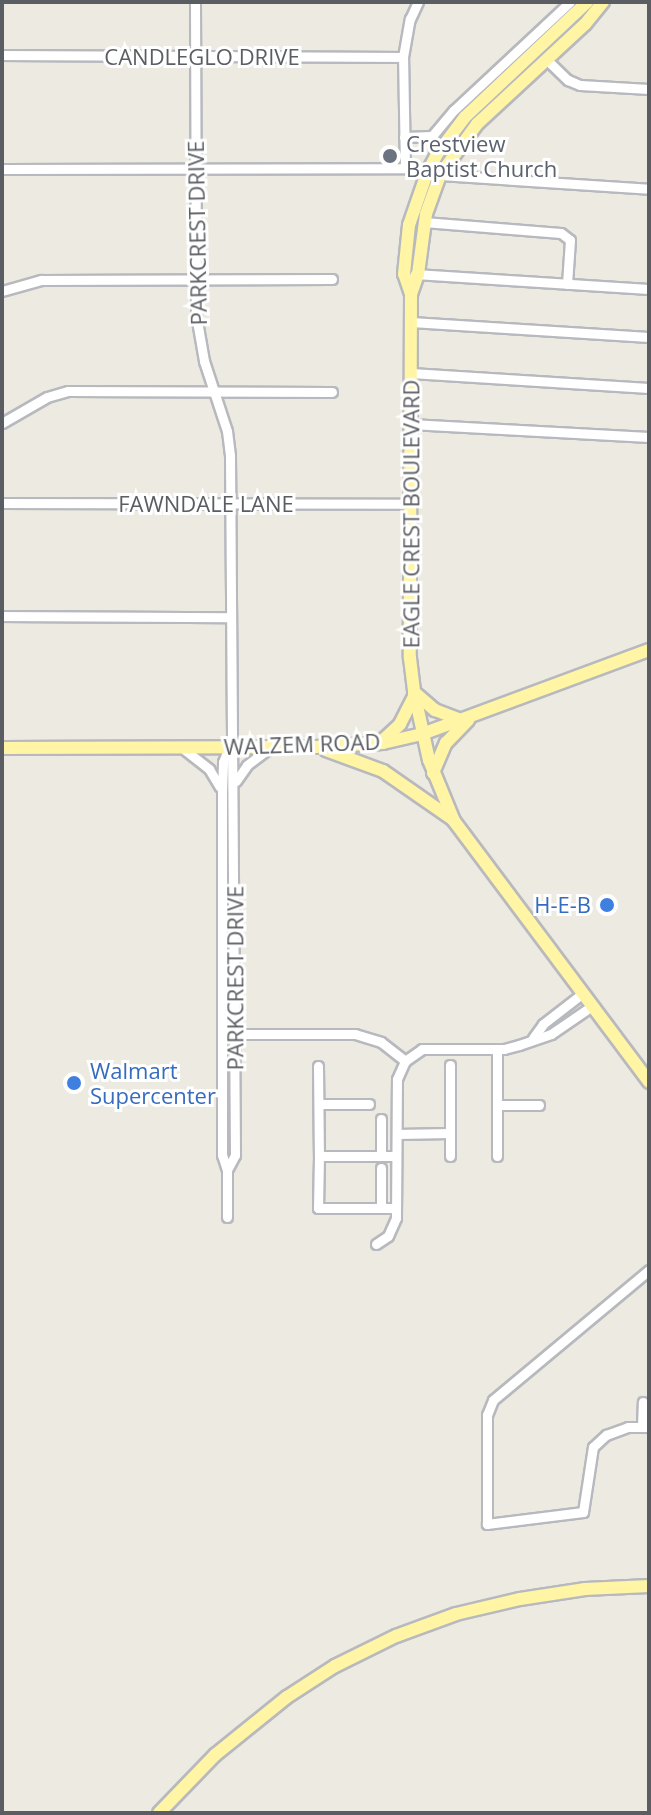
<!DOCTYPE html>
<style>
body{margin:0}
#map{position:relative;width:651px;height:1815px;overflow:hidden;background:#edebe1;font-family:"Open Sans",sans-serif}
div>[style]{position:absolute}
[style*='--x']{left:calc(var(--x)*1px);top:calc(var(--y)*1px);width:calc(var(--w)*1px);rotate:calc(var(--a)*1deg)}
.roads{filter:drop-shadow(2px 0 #b7b9be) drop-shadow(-2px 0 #b7b9be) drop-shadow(0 2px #b7b9be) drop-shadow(0 -2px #b7b9be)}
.minor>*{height:9px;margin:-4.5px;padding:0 4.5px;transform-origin:4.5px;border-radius:4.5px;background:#fff}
.major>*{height:12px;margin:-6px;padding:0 6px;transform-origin:6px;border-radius:6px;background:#fff5a4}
.dots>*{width:22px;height:22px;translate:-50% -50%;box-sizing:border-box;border:4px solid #fff;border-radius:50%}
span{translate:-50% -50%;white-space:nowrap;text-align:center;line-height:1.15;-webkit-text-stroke:6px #fff;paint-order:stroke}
.street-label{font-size:22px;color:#5a5d62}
.worship-label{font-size:22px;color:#5b616d}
.left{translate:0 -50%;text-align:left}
.shop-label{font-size:22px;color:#366cbe}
.right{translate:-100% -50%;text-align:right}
.frame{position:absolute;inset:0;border:4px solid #5a5d62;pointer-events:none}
</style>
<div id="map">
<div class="roads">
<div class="minor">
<div style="--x:195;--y:2;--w:313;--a:89.8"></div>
<div style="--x:196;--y:315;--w:47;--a:80.1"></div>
<div style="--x:204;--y:361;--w:74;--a:71.8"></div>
<div style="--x:227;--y:431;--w:25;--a:83"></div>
<div style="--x:230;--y:456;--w:699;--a:89.59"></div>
<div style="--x:235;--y:1155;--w:17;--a:118"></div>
<div style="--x:2;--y:55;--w:401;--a:0.3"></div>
<div style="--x:547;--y:60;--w:29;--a:44"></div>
<div style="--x:568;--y:80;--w:13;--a:23"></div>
<div style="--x:580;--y:85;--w:69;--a:3.3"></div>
<div style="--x:404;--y:137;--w:28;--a:-2"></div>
<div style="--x:432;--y:136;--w:34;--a:-50"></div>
<div style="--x:454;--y:110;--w:158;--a:-43"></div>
<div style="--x:405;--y:168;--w:111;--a:-91"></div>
<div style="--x:403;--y:57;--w:39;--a:-80"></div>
<div style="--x:410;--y:19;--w:19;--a:-65"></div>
<div style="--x:2;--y:169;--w:403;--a:-0.1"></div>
<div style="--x:405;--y:168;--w:36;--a:11"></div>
<div style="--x:440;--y:175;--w:209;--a:3.8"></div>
<div style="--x:424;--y:222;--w:137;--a:4.6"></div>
<div style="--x:561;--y:233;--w:11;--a:38"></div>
<div style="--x:570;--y:240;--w:44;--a:93.9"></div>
<div style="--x:415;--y:274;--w:234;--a:3.7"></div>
<div style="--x:2;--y:291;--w:41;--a:-15.8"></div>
<div style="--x:41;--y:280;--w:291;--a:-0.2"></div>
<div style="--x:411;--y:322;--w:238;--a:3.6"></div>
<div style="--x:411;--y:373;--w:238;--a:3.6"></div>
<div style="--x:2;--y:423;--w:52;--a:-30"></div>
<div style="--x:47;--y:397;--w:22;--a:-16"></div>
<div style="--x:68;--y:391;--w:264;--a:0.2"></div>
<div style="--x:410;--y:424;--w:239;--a:3.1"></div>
<div style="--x:2;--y:503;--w:408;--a:0.1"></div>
<div style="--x:2;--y:616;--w:227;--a:0.3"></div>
<div style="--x:181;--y:747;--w:36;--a:38"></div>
<div style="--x:209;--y:769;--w:21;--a:59"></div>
<div style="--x:236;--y:781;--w:19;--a:-55"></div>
<div style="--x:247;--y:765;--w:30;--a:-37"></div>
<div style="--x:229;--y:1034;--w:126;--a:0"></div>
<div style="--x:355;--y:1034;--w:27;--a:17"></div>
<div style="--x:381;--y:1042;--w:31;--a:38"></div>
<div style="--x:533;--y:1038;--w:17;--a:-54"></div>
<div style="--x:543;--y:1024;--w:51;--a:-37.8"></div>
<div style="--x:497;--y:1049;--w:107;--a:90"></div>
<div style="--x:318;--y:1066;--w:90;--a:89.4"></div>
<div style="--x:319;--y:1156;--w:77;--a:0"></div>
<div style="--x:319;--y:1104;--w:50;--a:0"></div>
<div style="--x:497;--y:1105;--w:42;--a:0"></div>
<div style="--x:450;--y:1133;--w:23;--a:90"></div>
<div style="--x:397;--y:1134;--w:53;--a:-1.1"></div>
<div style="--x:450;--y:1133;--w:68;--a:-90"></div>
<div style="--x:319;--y:1156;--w:52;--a:91.1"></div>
<div style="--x:318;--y:1208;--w:78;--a:0"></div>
<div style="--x:381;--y:1156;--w:37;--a:-90"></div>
<div style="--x:381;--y:1168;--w:40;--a:90"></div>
<div style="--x:227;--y:1217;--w:47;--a:-90"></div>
<div style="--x:227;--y:1170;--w:16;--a:-108"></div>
<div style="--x:222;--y:1155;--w:363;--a:-90"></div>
<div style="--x:222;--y:792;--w:30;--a:-88"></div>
<div style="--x:223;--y:762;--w:16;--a:-68"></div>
<div style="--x:376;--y:1244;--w:14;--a:-34"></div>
<div style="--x:388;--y:1236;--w:20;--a:-66"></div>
<div style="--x:396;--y:1218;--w:139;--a:-89.6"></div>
<div style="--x:397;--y:1079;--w:20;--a:-66"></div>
<div style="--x:405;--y:1061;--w:21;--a:-35"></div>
<div style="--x:422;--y:1049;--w:82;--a:0"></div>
<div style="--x:504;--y:1049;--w:16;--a:-15"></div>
<div style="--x:519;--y:1045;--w:34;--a:-19"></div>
<div style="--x:551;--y:1034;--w:50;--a:-34.3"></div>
<div style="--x:642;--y:1427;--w:25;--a:-88"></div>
<div style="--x:583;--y:1512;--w:97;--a:172.9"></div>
<div style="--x:487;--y:1524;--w:109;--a:-90"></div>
<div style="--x:487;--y:1415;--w:16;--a:-68"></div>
<div style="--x:493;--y:1400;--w:203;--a:-39.8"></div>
<div style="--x:583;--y:1512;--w:66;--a:-81.3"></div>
<div style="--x:593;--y:1447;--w:18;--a:-43"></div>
<div style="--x:606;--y:1435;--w:23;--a:-20"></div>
<div style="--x:628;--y:1427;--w:21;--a:0"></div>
</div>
<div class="major">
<div style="--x:603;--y:2;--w:28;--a:129"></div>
<div style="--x:585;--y:24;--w:147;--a:137.2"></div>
<div style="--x:477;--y:124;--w:63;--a:126"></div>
<div style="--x:440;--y:175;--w:41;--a:109.7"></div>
<div style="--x:426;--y:214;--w:61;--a:97.6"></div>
<div style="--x:418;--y:274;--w:21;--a:109"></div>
<div style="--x:411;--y:294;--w:364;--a:90.2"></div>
<div style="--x:410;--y:658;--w:34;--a:83"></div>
<div style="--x:414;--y:692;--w:70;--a:77.6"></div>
<div style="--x:429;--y:760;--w:66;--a:67.7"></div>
<div style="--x:454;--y:821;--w:326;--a:53.2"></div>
<div style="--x:411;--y:294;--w:21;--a:-109"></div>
<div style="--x:404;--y:274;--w:49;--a:-84.2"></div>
<div style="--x:409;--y:225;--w:55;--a:-70.9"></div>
<div style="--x:427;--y:173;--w:21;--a:-62"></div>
<div style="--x:437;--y:154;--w:46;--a:-52.9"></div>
<div style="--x:465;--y:117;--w:168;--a:-43.3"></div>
<div style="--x:414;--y:692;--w:28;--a:41"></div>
<div style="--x:435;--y:710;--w:28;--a:21"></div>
<div style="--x:381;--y:742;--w:26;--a:-43"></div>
<div style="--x:400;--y:724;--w:30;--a:-63"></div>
<div style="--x:2;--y:748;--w:313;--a:-0.2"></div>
<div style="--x:315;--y:747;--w:68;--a:-3.4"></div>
<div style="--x:383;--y:743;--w:40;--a:-13"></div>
<div style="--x:422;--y:734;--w:242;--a:-20.3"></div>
<div style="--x:326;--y:750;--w:61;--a:20.2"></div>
<div style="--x:383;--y:771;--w:84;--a:34.8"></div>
<div style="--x:433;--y:773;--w:33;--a:-67"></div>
<div style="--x:446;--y:743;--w:32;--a:-46"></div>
<div style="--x:159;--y:1813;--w:81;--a:-46"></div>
<div style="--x:215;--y:1755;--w:92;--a:-38.9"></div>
<div style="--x:287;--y:1697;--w:57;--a:-32.9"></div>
<div style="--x:335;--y:1666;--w:68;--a:-26.2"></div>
<div style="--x:396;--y:1636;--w:64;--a:-20.1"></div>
<div style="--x:456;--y:1614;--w:66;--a:-13.2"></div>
<div style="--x:520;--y:1599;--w:66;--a:-8.7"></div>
<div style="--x:585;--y:1589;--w:64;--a:-2.7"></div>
</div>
</div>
<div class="dots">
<div style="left:390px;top:156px;background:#6b7280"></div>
<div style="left:607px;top:905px;background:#3f7fe0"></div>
<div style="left:74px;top:1083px;background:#3f7fe0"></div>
</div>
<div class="street-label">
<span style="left:202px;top:57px">CANDLEGLO DRIVE</span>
<span style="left:197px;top:233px;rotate:-91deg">PARKCREST DRIVE</span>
<span style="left:206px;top:504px">FAWNDALE LANE</span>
<span style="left:411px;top:514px;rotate:-90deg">EAGLE CREST BOULEVARD</span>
<span style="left:302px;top:744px;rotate:-2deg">WALZEM ROAD</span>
<span style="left:235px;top:978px;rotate:-90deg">PARKCREST DRIVE</span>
</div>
<div class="worship-label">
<span class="left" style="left:406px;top:156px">Crestview<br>Baptist Church</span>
</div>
<div class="shop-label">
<span class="right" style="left:591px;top:905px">H-E-B</span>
<span class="left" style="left:90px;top:1083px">Walmart<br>Supercenter</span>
</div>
<div class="frame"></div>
</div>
